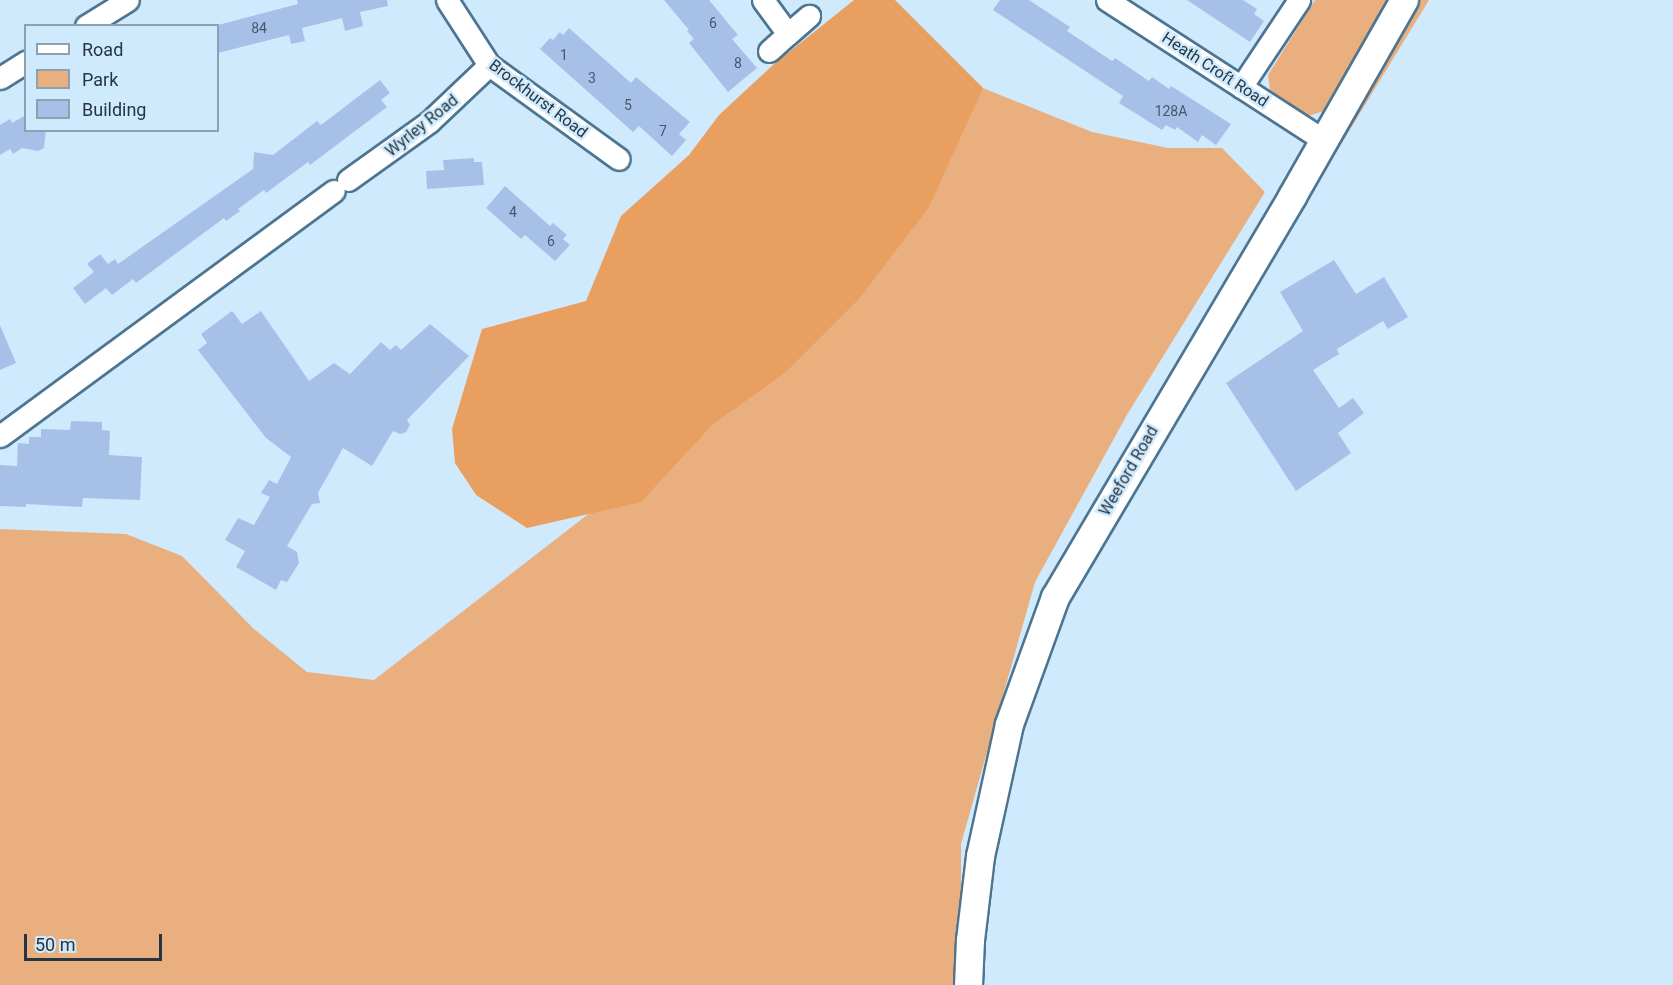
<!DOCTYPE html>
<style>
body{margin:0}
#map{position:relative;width:1673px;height:985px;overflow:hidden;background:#d0eafd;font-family:Roboto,sans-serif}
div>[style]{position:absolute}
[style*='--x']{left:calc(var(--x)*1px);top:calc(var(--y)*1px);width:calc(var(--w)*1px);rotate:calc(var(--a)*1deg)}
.green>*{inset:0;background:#eaaf7e}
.forest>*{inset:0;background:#e89f60}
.building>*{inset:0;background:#a7c0e8}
.roads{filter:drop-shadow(2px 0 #4d7591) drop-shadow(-2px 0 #4d7591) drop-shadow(0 2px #4d7591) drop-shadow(0 -2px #4d7591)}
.minor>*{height:21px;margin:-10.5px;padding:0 10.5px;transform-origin:10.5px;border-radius:10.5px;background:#fff}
.tertiary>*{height:27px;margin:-13.5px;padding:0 13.5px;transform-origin:13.5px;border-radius:13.5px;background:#fff}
span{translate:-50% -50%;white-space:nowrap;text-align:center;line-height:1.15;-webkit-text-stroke:5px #d0eafd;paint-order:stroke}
.number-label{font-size:14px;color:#46586c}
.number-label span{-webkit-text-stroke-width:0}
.street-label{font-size:16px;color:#253642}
.legend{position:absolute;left:24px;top:24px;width:195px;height:108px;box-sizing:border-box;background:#d0eafd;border:2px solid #8ca2b2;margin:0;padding:8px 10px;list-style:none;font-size:18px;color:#253642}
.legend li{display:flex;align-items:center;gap:12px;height:30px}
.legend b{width:30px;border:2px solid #8ca2b2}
.scale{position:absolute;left:24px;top:934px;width:138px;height:27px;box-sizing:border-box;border:3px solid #253642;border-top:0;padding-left:8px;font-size:18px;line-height:21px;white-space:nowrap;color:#253642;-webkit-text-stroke:4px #d0eafd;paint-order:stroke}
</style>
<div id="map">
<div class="green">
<div style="clip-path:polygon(1315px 0,1392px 0,1332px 103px,1324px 111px,1308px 116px,1298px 113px,1271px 97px,1268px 75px)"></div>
<div style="clip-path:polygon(1419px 0,1429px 0,1310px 195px,1306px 192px)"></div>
<div style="clip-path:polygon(983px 88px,1092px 132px,1168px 148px,1222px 148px,1265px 192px,1128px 413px,1035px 582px,961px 844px,961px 985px,0 985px,0 529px,126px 534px,182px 556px,254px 629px,307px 672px,374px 680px,618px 491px,855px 299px)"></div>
</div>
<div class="forest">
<div style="clip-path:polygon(854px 0,895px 0,983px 88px,929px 207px,859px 299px,786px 372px,713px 424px,641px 502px,527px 528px,476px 495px,455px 463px,452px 429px,482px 329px,586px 301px,621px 216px,689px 155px,719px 115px,773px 65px)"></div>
</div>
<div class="building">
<div style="clip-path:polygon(297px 0,387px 0,388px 6px,360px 12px,363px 26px,345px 31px,342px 18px,302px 28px,305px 41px,291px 44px,289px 35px,218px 53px,218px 25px,298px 4px)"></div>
<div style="clip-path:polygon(664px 0,709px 0,738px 35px,732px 39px,757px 68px,728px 92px,689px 43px,694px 39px,687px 31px,689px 30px)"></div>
<div style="clip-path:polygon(1000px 0,1029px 0,1070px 27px,1067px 31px,1112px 61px,1115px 58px,1149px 81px,1152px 77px,1169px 89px,1171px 86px,1231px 124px,1216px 145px,1202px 135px,1198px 142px,1177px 127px,1175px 130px,1166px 125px,1162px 130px,1119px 103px,1123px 96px,993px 10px)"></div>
<div style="clip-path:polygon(1187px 0,1243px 0,1257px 9px,1254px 14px,1264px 21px,1250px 42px)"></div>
<div style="clip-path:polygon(569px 28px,631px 83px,636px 77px,690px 122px,679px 134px,686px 140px,672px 156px,639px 126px,633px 132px,540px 49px,550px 38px,553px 40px,560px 32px,563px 35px)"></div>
<div style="clip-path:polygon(380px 80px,390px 93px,381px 100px,387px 107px,310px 165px,308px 162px,266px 193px,264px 190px,238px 209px,240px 211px,226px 221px,224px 218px,136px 283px,133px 279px,112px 295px,106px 288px,85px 304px,73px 288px,94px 272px,87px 264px,100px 254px,108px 264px,115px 259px,118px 264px,253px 169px,254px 152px,273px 155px,317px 121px,321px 125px)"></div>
<div style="clip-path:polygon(26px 115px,26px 130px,46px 130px,44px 148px,38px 151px,22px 148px,13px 154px,10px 149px,0 155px,0 125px,10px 119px,12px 123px)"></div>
<div style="clip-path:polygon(474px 158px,474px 162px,482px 162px,484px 185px,427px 189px,426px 171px,444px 170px,443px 160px)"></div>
<div style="clip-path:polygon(505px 186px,550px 226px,553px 223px,567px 235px,563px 239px,570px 245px,555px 261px,525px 235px,521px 239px,486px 208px)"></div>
<div style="clip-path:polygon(1334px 260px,1356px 294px,1384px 277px,1408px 317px,1388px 329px,1383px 321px,1337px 349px,1339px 354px,1313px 370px,1339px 408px,1353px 398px,1364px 413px,1338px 433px,1351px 453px,1296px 491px,1226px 383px,1303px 331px,1280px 292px)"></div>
<div style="clip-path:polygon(232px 311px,242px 324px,261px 311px,309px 381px,334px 363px,350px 374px,381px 342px,390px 350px,396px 345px,401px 350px,430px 324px,469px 356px,407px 420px,410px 425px,406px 432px,400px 434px,393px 431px,372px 466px,343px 448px,318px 493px,320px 503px,312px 504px,287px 546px,297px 552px,299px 563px,287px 582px,281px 580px,276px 590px,236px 567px,245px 551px,225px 540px,238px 518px,254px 525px,270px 497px,261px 493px,269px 480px,277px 484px,291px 457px,266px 438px,198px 350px,207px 343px,201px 334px)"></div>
<div style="clip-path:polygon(0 325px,16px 363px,0 370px)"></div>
<div style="clip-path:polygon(71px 421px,102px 422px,102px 430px,110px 431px,109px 455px,142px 457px,140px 500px,83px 498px,82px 507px,26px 504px,26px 507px,0 506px,0 465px,17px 466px,18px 443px,29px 444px,29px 437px,41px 437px,41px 429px,70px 430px)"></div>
</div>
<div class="roads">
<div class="minor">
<div style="--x:447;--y:0;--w:77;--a:57.1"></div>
<div style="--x:489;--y:65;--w:160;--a:35.9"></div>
<div style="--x:763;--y:0;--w:42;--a:53.7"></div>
<div style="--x:788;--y:34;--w:28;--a:-41"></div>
<div style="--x:1107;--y:0;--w:257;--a:32.9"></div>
<div style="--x:86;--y:26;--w:49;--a:-31.8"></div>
<div style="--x:769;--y:51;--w:25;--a:-42"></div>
<div style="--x:0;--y:78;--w:31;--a:-32"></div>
<div style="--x:1241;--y:87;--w:105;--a:-56.3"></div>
<div style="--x:348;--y:180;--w:100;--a:-35.6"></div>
<div style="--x:429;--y:122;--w:83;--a:-43.5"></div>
<div style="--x:0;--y:436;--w:414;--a:-36.3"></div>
</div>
<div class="tertiary">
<div style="--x:968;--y:985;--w:45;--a:-87.5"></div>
<div style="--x:970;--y:940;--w:85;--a:-83.2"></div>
<div style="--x:980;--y:856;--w:135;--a:-77.6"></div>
<div style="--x:1009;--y:724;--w:135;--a:-70.1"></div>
<div style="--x:1055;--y:597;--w:466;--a:-59.4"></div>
<div style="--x:1292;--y:196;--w:226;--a:-60.3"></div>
</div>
</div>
<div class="number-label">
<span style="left:713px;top:23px">6</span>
<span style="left:259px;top:28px">84</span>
<span style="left:564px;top:55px">1</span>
<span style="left:738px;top:63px">8</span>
<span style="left:592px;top:78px">3</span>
<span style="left:628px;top:105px">5</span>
<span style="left:1171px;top:111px">128A</span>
<span style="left:663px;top:131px">7</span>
<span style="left:513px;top:212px">4</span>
<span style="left:551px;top:241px">6</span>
</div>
<div class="street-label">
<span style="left:1215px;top:70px;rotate:33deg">Heath Croft Road</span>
<span style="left:538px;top:99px;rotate:37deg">Brockhurst Road</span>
<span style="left:422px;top:126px;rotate:-39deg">Wyrley Road</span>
<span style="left:1129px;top:471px;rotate:-60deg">Weeford Road</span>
</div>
<ul class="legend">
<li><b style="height:8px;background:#fff"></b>Road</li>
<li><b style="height:16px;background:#eaaf7e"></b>Park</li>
<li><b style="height:16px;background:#a7c0e8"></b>Building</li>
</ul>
<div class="scale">50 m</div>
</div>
